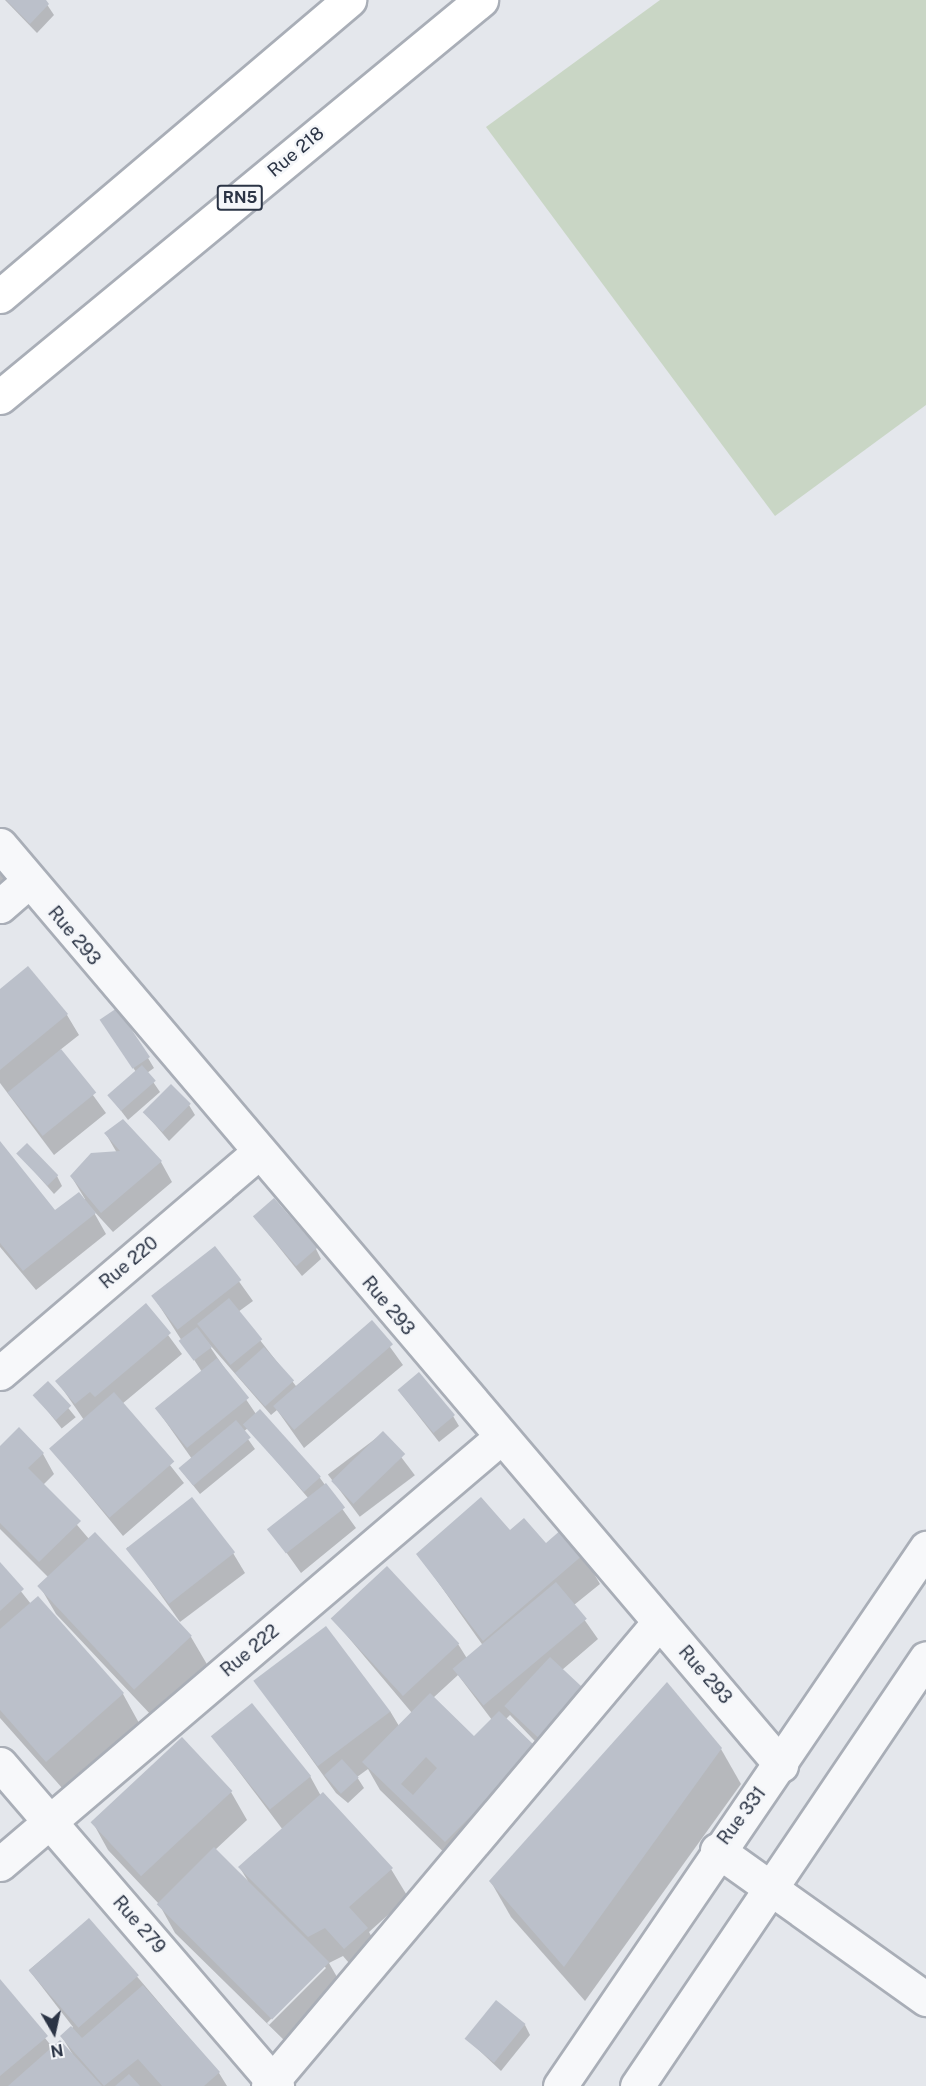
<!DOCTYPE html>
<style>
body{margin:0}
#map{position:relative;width:926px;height:2086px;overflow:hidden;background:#e4e7ec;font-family:"Public Sans",sans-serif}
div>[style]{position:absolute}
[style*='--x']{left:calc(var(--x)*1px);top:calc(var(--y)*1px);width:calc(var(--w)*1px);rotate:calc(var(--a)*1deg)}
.green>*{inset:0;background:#c9d6c5}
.shadow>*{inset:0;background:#0003;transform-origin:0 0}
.building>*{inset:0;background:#bbc0ca;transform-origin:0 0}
.roads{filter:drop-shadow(2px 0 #a9aeb7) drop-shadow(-2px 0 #a9aeb7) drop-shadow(0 2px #a9aeb7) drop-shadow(0 -2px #a9aeb7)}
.minor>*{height:33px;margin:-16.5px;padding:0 16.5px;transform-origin:16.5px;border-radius:16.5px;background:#f7f8fa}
.highway>*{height:33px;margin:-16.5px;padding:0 16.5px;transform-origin:16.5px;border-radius:16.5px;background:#fff}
span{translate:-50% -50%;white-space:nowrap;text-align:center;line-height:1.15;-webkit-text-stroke:5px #f4f6f9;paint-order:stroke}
.shield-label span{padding:2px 4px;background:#f4f6f9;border:2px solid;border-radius:4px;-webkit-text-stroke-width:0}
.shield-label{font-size:16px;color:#2b3445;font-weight:700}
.street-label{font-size:18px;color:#2b3445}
.north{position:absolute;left:24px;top:2002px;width:60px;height:60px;-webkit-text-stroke:4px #f4f6f9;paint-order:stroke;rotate:171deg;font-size:16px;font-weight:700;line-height:24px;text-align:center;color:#2b3445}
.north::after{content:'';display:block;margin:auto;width:21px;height:27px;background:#2b3445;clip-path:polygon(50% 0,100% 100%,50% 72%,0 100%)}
</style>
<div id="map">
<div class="green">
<div style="clip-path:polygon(660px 0,926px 0,926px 405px,775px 516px,486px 127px)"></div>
</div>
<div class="shadow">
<div style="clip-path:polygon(5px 0,44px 0,54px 15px,37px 33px)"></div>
<div style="clip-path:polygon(0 865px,16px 893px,0 905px)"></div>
<div style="clip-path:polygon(0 991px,67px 1015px,79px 1035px,60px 1050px,106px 1113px,54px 1155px,0 1083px)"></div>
<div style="clip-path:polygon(108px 1030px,148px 1058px,154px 1068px,147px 1073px,160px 1092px,128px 1120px,109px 1095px,136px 1072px)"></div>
<div style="clip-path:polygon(189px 1105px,195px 1115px,169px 1141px,145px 1113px)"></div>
<div style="clip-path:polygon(106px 1134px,161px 1162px,172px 1182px,113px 1232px,92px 1209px,106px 1234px,36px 1290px,0 1247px,0 1144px,55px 1212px,85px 1199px,71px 1176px,117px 1153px)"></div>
<div style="clip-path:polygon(18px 1153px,57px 1176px,62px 1186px,54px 1194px)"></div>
<div style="clip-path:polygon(254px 1216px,316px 1249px,321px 1259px,302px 1276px)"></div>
<div style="clip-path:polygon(215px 1248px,253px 1301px,238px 1312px,296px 1386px,372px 1322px,403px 1365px,304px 1448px,277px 1410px,271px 1415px,204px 1338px,256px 1414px,260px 1411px,320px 1478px,356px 1528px,301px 1573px,271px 1531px,309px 1499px,248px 1428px,243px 1432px,255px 1449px,200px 1494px,180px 1469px,192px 1459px,156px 1408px,202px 1372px,153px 1296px)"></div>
<div style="clip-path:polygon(146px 1305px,182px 1354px,122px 1404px,184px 1483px,123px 1536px,51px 1449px,84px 1420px,57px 1381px)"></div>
<div style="left:48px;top:1383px;width:44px;height:18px;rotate:51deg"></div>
<div style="clip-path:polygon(399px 1391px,453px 1416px,459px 1426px,439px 1442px)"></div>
<div style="left:383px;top:1433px;width:53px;height:69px;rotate:53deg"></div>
<div style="clip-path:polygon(0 1448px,43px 1454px,54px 1474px,43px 1485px,89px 1539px,95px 1534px,191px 1637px,208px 1666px,152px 1716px,56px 1614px,39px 1585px,48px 1577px,0 1529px)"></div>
<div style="clip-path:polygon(evenodd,509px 1532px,583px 1555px,600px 1584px,574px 1605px,598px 1639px,562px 1670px,552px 1759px,510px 1715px,506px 1719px,537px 1750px,553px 1778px,462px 1870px,380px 1790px,368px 1769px,357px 1777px,364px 1788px,348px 1803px,336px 1793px,256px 1682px,390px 1711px,399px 1726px,412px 1713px,332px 1618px,458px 1644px,468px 1660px,484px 1647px,418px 1554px,509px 1532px,458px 1675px,492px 1720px,474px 1738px,433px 1698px,458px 1675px)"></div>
<div style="clip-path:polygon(127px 1547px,233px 1553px,245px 1573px,180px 1622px)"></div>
<div style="clip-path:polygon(0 1565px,31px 1604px,38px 1598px,123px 1694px,139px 1723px,63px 1789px,0 1718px)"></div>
<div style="clip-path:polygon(evenodd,212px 1736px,310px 1776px,321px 1796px,391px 1869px,408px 1897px,369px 1932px,383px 1957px,361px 1977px,343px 1956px,329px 1963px,345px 1991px,290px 2046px,175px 1933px,159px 1904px,108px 1850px,92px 1821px,231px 1792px,247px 1820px,215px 1850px,248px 1881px,240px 1868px,283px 1830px,212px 1736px,324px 1966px,326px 1968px,269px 2025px,267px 2023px,324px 1966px)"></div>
<div style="clip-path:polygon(721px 1749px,741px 1784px,585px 2001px,511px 1917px,491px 1882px)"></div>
<div style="clip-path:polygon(89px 1920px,219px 2073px,227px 2086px,0 2086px,0 1982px,53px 2048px,73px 2055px,62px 2037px,73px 2027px,29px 1970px)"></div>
<div style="clip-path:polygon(525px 2025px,530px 2035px,501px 2071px,466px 2038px)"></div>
</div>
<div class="building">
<div style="clip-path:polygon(6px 0,46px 0,49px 4px,30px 24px)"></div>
<div style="clip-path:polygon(28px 966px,68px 1014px,0 1070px,0 989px)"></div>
<div style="left:117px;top:1008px;width:59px;height:21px;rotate:56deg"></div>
<div style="left:61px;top:1049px;width:56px;height:69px;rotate:51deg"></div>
<div style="left:142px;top:1065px;width:21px;height:46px;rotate:49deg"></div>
<div style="left:171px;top:1084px;width:28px;height:40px;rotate:45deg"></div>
<div style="clip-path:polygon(123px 1119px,162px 1161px,101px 1213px,70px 1176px,91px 1153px,120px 1151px,104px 1133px)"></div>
<div style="clip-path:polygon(0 1141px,55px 1210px,79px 1192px,96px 1213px,23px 1271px,0 1243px)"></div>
<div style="left:27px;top:1143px;width:45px;height:15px;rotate:46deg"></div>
<div style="left:274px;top:1198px;width:66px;height:28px;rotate:49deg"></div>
<div style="left:215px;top:1246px;width:43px;height:81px;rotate:52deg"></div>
<div style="left:229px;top:1298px;width:53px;height:41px;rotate:51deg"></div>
<div style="clip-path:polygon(146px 1303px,171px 1333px,95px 1397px,90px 1392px,75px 1404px,55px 1381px)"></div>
<div style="left:372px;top:1320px;width:32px;height:131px;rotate:49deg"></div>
<div style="left:197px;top:1327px;width:25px;height:23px;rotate:53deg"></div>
<div style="left:264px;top:1347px;width:45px;height:39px;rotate:48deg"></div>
<div style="left:217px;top:1358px;width:51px;height:80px;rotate:51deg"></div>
<div style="left:419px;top:1372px;width:56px;height:28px;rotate:50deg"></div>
<div style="left:48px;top:1381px;width:34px;height:21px;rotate:47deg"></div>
<div style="left:114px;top:1392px;width:92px;height:86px;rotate:49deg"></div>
<div style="left:260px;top:1409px;width:91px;height:23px;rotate:48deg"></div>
<div style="left:236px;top:1420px;width:23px;height:75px;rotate:50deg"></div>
<div style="clip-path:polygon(19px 1427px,44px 1453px,28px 1468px,81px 1521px,39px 1562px,0 1523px,0 1446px)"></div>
<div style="left:383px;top:1431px;width:32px;height:72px;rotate:46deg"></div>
<div style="left:326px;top:1483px;width:31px;height:75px;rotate:52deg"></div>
<div style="left:192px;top:1497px;width:70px;height:84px;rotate:52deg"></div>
<div style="clip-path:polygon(481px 1497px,510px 1530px,524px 1518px,546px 1543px,562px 1529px,584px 1554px,483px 1641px,416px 1554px)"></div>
<div style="left:95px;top:1532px;width:142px;height:79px;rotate:47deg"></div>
<div style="clip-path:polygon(0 1562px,24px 1589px,0 1611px)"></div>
<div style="left:387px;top:1566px;width:106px;height:77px;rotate:47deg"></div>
<div style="left:556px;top:1582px;width:48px;height:135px;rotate:50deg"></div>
<div style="clip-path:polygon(38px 1596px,124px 1693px,46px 1762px,0 1710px,0 1629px)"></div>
<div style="left:326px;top:1626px;width:107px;height:91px;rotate:53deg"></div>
<div style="left:550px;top:1657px;width:49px;height:67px;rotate:43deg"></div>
<div style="clip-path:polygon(667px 1682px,722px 1748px,564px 1967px,489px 1881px)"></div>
<div style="clip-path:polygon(evenodd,430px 1693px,474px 1736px,499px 1711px,538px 1749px,445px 1842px,362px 1762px,430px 1693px,426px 1757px,437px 1768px,413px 1795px,401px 1784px,426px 1757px)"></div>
<div style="left:252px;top:1703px;width:94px;height:53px;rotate:51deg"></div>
<div style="left:182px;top:1737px;width:74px;height:125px;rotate:47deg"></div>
<div style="left:342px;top:1759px;width:25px;height:24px;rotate:48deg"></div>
<div style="clip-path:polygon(323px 1792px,393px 1868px,349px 1907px,368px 1928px,344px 1949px,325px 1928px,308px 1937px,238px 1867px)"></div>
<div style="left:214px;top:1847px;width:163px;height:81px;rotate:45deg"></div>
<div style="left:89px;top:1918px;width:76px;height:80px;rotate:49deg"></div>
<div style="clip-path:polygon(0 1979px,48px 2036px,0 2076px)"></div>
<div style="clip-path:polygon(143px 1985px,220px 2072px,204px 2086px,162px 2086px,138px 2059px,104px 2086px,60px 2036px,71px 2026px,82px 2038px)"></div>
<div style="left:496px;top:2000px;width:38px;height:50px;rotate:39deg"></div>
<div style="clip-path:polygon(60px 2040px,102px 2086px,8px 2086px)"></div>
<div style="clip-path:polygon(129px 2074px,140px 2086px,115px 2086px)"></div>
</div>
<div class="roads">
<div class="minor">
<div style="--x:0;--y:845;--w:1207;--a:49.67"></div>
<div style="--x:0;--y:906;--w:37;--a:-41"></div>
<div style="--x:0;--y:1373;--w:339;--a:-40.5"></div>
<div style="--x:0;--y:1764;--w:425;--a:49.3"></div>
<div style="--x:717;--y:1850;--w:257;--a:35.5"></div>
<div style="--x:0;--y:1864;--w:657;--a:-40.43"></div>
<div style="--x:268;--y:2086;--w:607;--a:-49.88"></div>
<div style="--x:560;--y:2086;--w:651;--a:-55.77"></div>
<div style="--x:637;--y:2086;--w:516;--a:-55.97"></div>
</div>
<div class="highway">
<div style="--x:0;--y:296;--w:458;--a:-40.3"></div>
<div style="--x:0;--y:397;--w:624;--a:-39.54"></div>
</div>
</div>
<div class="shield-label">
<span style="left:240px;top:198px">RN5</span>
</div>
<div class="street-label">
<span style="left:296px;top:152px;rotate:-40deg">Rue 218</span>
<span style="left:74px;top:936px;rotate:50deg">Rue 293</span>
<span style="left:129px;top:1263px;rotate:-40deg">Rue 220</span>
<span style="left:388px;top:1306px;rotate:50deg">Rue 293</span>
<span style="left:250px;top:1651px;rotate:-40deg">Rue 222</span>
<span style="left:705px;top:1675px;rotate:49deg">Rue 293</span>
<span style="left:742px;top:1816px;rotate:-53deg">Rue 331</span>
<span style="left:139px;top:1925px;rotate:49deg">Rue 279</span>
</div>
<div class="north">N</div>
</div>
